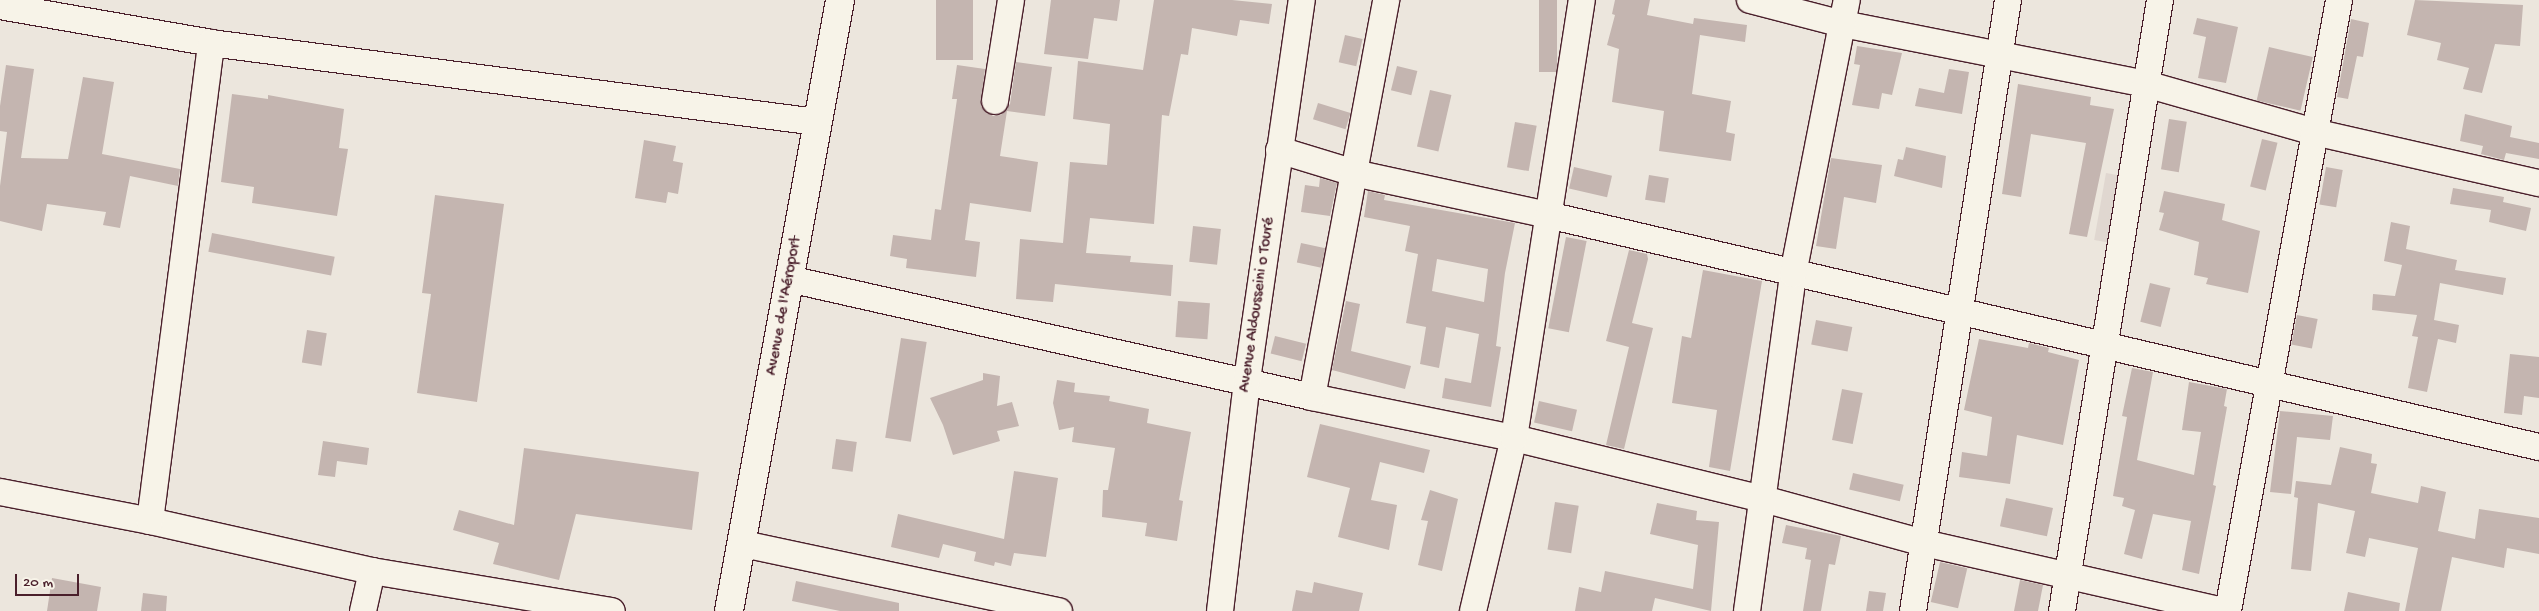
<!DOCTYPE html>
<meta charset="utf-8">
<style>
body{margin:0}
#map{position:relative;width:2539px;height:611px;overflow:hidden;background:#ece6dd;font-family:"Gochi Hand",sans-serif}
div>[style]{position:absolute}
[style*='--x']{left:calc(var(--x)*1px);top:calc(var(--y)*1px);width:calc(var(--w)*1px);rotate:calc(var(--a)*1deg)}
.built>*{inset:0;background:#e0d7d0;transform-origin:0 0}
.building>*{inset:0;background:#c4b5b0;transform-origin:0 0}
.roads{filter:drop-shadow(1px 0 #4a1f2b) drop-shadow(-1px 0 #4a1f2b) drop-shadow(0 1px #4a1f2b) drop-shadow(0 -1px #4a1f2b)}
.minor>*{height:26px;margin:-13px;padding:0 13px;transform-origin:13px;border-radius:13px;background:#f7f3e8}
.major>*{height:28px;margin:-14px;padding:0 14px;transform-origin:14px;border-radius:14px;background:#f7f3e8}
span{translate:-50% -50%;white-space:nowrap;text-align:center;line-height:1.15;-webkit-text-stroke:5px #f7f3e8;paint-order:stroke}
.street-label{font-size:16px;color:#4a1f2b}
.scale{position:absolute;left:15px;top:574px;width:64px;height:22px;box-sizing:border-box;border:2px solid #4a1f2b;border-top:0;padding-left:6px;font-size:15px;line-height:18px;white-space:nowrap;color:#4a1f2b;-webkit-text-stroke:4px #f7f3e8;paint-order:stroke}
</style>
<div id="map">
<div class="built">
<div style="left:2106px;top:173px;width:17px;height:68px;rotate:10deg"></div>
</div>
<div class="building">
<div style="left:936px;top:0;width:37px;height:60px"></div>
<div style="clip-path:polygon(1051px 0,1120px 0,1117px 21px,1094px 18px,1088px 59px,1044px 54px)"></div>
<div style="clip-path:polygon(1154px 0,1232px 0,1272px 4px,1269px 24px,1240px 20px,1237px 36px,1192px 28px,1188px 55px,1181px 54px,1169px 116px,1162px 115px,1154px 224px,1090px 218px,1086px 253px,1131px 256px,1130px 262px,1173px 265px,1171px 296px,1055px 284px,1053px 302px,1016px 299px,1020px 239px,1063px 243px,1070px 162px,1107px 165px,1110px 124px,1073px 119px,1078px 61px,1143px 70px)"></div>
<div style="left:1539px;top:0;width:18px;height:72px"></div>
<div style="clip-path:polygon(1615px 0,1650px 0,1647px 15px,1693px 24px,1694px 18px,1747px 25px,1745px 42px,1700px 35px,1692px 94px,1731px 101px,1726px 132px,1735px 134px,1731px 161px,1659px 151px,1664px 111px,1612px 102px,1619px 49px,1607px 45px,1615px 15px,1612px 14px)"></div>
<div style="clip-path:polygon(2415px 0,2523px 5px,2520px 46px,2495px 44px,2482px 93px,2463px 89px,2469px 68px,2437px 60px,2441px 43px,2407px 35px)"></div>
<div style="clip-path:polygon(2197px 18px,2238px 27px,2226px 83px,2198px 78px,2206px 37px,2193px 34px)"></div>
<div style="clip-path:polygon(2351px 19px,2369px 23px,2363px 57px,2357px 56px,2348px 99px,2337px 97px)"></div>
<div style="left:1345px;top:35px;width:18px;height:28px;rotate:13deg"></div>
<div style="clip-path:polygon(1857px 46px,1902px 53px,1892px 95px,1882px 93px,1879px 109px,1852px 105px,1860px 65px,1854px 64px)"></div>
<div style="left:2269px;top:47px;width:45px;height:55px;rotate:13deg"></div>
<div style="clip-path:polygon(1016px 62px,1052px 67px,1045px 116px,1007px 111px,1000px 156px,1038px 162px,1031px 212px,970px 203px,965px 240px,980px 242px,976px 277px,906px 268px,907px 259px,890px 256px,893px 235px,931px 240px,935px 209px,941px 210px,957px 99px,952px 99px,957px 65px,985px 69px,981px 106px,993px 116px,1001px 115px,1010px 104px)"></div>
<div style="clip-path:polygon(6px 65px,34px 69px,21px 158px,68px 159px,83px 77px,114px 82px,102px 154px,180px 169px,178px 186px,130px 176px,120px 228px,103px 225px,106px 212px,47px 204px,42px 231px,0 221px,0 186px,7px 132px,0 131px,0 106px)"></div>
<div style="left:1397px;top:66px;width:21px;height:25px;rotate:14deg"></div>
<div style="clip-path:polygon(1949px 69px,1969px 72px,1962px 114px,1915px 106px,1919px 88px,1944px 93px)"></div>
<div style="clip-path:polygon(2018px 84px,2091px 97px,2090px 105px,2114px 109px,2087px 237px,2069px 234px,2086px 143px,2031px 134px,2021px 197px,2002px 194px)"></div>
<div style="left:1430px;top:90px;width:22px;height:58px;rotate:13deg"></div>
<div style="clip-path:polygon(232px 94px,268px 99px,268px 95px,344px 109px,339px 148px,348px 149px,337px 216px,252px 203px,254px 187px,221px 182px)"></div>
<div style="left:1318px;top:103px;width:34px;height:17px;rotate:17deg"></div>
<div style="clip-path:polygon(2465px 114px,2512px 126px,2510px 137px,2539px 143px,2539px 159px,2506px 153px,2504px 160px,2481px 154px,2483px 146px,2460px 141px)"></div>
<div style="left:2169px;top:119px;width:18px;height:51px;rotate:9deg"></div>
<div style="left:1515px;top:122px;width:22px;height:46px;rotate:10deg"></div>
<div style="left:2262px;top:139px;width:16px;height:49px;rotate:14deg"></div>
<div style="clip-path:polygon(644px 140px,676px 146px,673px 161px,683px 163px,678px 194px,668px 192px,666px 203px,635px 198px)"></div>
<div style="clip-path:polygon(1906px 147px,1946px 156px,1942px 188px,1894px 176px,1898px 159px,1903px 160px)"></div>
<div style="clip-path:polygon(1831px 158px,1882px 165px,1876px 203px,1844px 197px,1836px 249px,1816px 246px)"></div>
<div style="left:1574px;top:167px;width:39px;height:22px;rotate:13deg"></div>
<div style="left:2326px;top:167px;width:17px;height:38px;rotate:10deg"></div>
<div style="left:1649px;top:175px;width:20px;height:25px;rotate:9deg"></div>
<div style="clip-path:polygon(1320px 178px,1337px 183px,1330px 216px,1301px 212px,1305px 185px,1319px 187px)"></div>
<div style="clip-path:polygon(2453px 188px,2504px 197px,2503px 202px,2531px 208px,2526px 231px,2489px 222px,2491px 210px,2450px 204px)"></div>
<div style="clip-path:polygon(evenodd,1368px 191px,1385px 195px,1384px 200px,1515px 223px,1505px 273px,1496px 346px,1501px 347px,1491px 407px,1442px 398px,1445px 378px,1471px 383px,1479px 334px,1446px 327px,1439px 368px,1420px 364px,1426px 327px,1406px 323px,1418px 254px,1405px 251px,1410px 226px,1364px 217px,1368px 191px,1437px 259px,1488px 269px,1484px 302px,1432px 291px,1437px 259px)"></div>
<div style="clip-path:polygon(2164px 191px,2225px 204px,2222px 220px,2260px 231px,2248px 293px,2206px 284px,2208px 278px,2194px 275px,2199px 242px,2159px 230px,2164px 213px,2159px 212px)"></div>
<div style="clip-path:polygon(435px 195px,504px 204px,477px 402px,417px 393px,431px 294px,422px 293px)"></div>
<div style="clip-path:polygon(2391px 222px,2410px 226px,2406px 249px,2457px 260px,2455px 270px,2506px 278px,2503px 295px,2440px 283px,2434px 320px,2459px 325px,2456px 343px,2438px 339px,2427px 392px,2408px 388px,2418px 337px,2412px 336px,2417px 315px,2372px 310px,2373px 294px,2395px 296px,2402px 265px,2384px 261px)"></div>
<div style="left:1193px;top:226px;width:28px;height:36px;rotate:6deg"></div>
<div style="left:212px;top:233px;width:125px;height:19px;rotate:11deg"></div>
<div style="left:1566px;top:237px;width:21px;height:93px;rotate:11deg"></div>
<div style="left:1301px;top:243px;width:25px;height:20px;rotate:12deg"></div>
<div style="clip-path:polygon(1629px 250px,1647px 254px,1648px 259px,1632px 323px,1653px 328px,1624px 449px,1606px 445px,1629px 347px,1606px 341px)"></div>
<div style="clip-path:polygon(1703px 270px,1762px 281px,1730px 471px,1709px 467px,1717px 410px,1672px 403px,1682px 336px,1691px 338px)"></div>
<div style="left:2150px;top:283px;width:21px;height:40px;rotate:14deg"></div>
<div style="left:1178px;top:301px;width:32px;height:36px;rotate:4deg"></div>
<div style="clip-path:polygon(1346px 301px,1360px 304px,1351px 351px,1411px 366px,1405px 389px,1332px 370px)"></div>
<div style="left:2297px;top:315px;width:21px;height:30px;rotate:11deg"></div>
<div style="left:1816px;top:320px;width:37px;height:25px;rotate:11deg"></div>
<div style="left:307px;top:330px;width:20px;height:33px;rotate:9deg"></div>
<div style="left:1275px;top:336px;width:32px;height:18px;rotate:14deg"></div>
<div style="left:901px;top:338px;width:26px;height:101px;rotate:9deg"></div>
<div style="clip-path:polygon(1979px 339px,2028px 348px,2029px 343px,2049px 348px,2048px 352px,2079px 360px,2063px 445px,2017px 435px,2010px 484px,1959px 477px,1962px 452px,1987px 456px,1992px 417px,1964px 410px)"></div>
<div style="clip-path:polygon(2510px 354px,2539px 357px,2539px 398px,2524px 396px,2522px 415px,2504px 413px)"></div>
<div style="clip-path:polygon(2132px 368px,2153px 372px,2137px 460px,2194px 475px,2201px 432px,2182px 430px,2189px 382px,2227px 389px,2224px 406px,2227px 407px,2213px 485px,2216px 486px,2199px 574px,2182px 570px,2191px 521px,2153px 514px,2142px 559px,2124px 554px,2135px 510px,2122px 506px,2124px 498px,2113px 496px,2127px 417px,2122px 416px)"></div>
<div style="clip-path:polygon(983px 373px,1000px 376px,997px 406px,1012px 402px,1019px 426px,997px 431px,1000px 441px,953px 455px,943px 425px,930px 398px,983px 380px)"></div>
<div style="clip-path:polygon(1057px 380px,1075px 383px,1074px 392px,1110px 396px,1109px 401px,1149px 409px,1147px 423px,1191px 432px,1179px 500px,1183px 501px,1177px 541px,1145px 536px,1147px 523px,1102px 517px,1103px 490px,1108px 490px,1115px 448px,1072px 442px,1074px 427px,1059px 430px,1053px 403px)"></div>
<div style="left:1842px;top:389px;width:21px;height:52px;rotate:11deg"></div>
<div style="left:1539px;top:401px;width:39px;height:22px;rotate:13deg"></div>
<div style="clip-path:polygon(2280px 411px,2333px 416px,2330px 440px,2297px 437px,2291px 494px,2270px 492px)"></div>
<div style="clip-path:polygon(1320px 424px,1430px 450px,1424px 473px,1380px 462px,1371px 500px,1397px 505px,1389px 550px,1338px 537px,1350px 488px,1307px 477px)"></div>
<div style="left:836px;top:439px;width:21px;height:30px;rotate:8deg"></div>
<div style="clip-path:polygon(323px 441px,369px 448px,367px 465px,337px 461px,335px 477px,318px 475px)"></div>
<div style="clip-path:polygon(2340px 447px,2372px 454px,2371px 463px,2377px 464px,2371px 493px,2418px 503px,2421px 486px,2446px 492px,2438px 531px,2475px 539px,2479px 509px,2539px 518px,2539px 554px,2507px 548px,2504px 568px,2452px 557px,2441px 611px,2405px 611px,2418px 548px,2369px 538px,2365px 557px,2346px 553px,2355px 511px,2318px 503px,2311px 571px,2291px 569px,2298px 498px,2294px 497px,2296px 481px,2331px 485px)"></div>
<div style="clip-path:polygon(524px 448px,699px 472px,692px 530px,576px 514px,559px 580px,493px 564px,499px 543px,453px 530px,459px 510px,514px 525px)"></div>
<div style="clip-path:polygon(1014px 471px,1058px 478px,1046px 557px,1014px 553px,1011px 566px,995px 562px,994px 566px,974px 561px,976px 552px,943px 544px,939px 558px,891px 547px,898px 514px,1004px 539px)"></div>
<div style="left:1853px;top:473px;width:52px;height:17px;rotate:13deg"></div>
<div style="clip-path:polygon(1430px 490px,1458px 499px,1442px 571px,1418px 565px,1428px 521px,1421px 520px)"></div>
<div style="left:2006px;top:498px;width:48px;height:29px;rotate:12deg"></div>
<div style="left:1555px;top:502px;width:24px;height:48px;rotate:9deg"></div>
<div style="clip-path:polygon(1657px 503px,1697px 511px,1696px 520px,1719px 522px,1711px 611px,1655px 598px,1652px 611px,1575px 611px,1579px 587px,1601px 592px,1605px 571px,1693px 589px,1698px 545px,1650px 534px)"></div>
<div style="clip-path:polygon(1786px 525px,1841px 536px,1835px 565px,1829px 564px,1821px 611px,1803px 611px,1811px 560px,1805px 559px,1807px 548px,1782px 543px)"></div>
<div style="left:1940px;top:562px;width:28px;height:41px;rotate:13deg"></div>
<div style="clip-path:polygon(52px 578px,101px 587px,97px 611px,47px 611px)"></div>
<div style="clip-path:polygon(2020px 580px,2043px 585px,2038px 611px,2014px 611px)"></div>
<div style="clip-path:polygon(796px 581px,899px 603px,899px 611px,840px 611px,792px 601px)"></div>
<div style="clip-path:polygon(1314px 582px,1363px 593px,1359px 611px,1292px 611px,1296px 590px,1312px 593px)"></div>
<div style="clip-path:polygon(1869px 591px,1886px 593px,1883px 611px,1866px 611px)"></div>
<div style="clip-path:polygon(2348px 592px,2400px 603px,2399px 611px,2344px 611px)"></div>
<div style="clip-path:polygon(143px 593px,167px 596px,166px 611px,141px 611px)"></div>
</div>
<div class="roads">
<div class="minor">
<div style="--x:1750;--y:0;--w:96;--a:14.5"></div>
<div style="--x:1843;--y:24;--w:309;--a:11.2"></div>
<div style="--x:2146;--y:84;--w:175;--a:15.9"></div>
<div style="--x:2314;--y:132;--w:231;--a:12.8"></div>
<div style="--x:0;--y:6;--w:214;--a:9.9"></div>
<div style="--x:211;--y:43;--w:611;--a:7.43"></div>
<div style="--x:995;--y:101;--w:102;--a:-81"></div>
<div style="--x:1279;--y:150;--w:78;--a:17"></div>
<div style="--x:1354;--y:173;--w:198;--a:12.2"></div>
<div style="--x:1548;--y:215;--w:1018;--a:13.18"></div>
<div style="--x:789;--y:279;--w:536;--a:12.71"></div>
<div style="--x:1312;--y:397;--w:206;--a:11.5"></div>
<div style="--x:1514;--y:438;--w:256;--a:13.8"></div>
<div style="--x:1763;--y:499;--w:167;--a:15.3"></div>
<div style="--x:1924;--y:543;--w:307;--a:12.8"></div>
<div style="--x:1312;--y:397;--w:404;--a:-79.4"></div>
<div style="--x:0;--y:492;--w:153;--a:10.9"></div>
<div style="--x:150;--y:521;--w:228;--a:12.7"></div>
<div style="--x:372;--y:571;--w:243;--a:9.5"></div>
<div style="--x:150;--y:521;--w:482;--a:-82.7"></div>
<div style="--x:743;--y:544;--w:323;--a:12"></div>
<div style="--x:363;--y:611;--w:41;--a:-77.3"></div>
<div style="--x:1220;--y:611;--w:233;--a:-83.3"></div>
<div style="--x:1247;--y:380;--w:384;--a:-81.8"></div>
<div style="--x:1473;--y:611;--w:178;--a:-76.7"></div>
<div style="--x:1514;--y:438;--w:443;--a:-81.2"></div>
<div style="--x:1747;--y:611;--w:340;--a:-82.2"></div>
<div style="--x:1793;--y:274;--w:279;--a:-78.9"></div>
<div style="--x:1913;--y:611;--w:618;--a:-81.16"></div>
<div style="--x:2062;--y:611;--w:619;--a:-80.89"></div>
<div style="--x:2228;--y:611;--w:621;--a:-79.7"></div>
</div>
<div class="major">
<div style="--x:729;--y:611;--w:621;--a:-79.7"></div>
</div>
</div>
<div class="street-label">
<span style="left:1258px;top:305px;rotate:-82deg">Avenue Aldousseini o Touré</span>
<span style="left:785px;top:306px;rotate:-80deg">Avenue de l'Aéroport</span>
</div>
<div class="scale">20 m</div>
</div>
